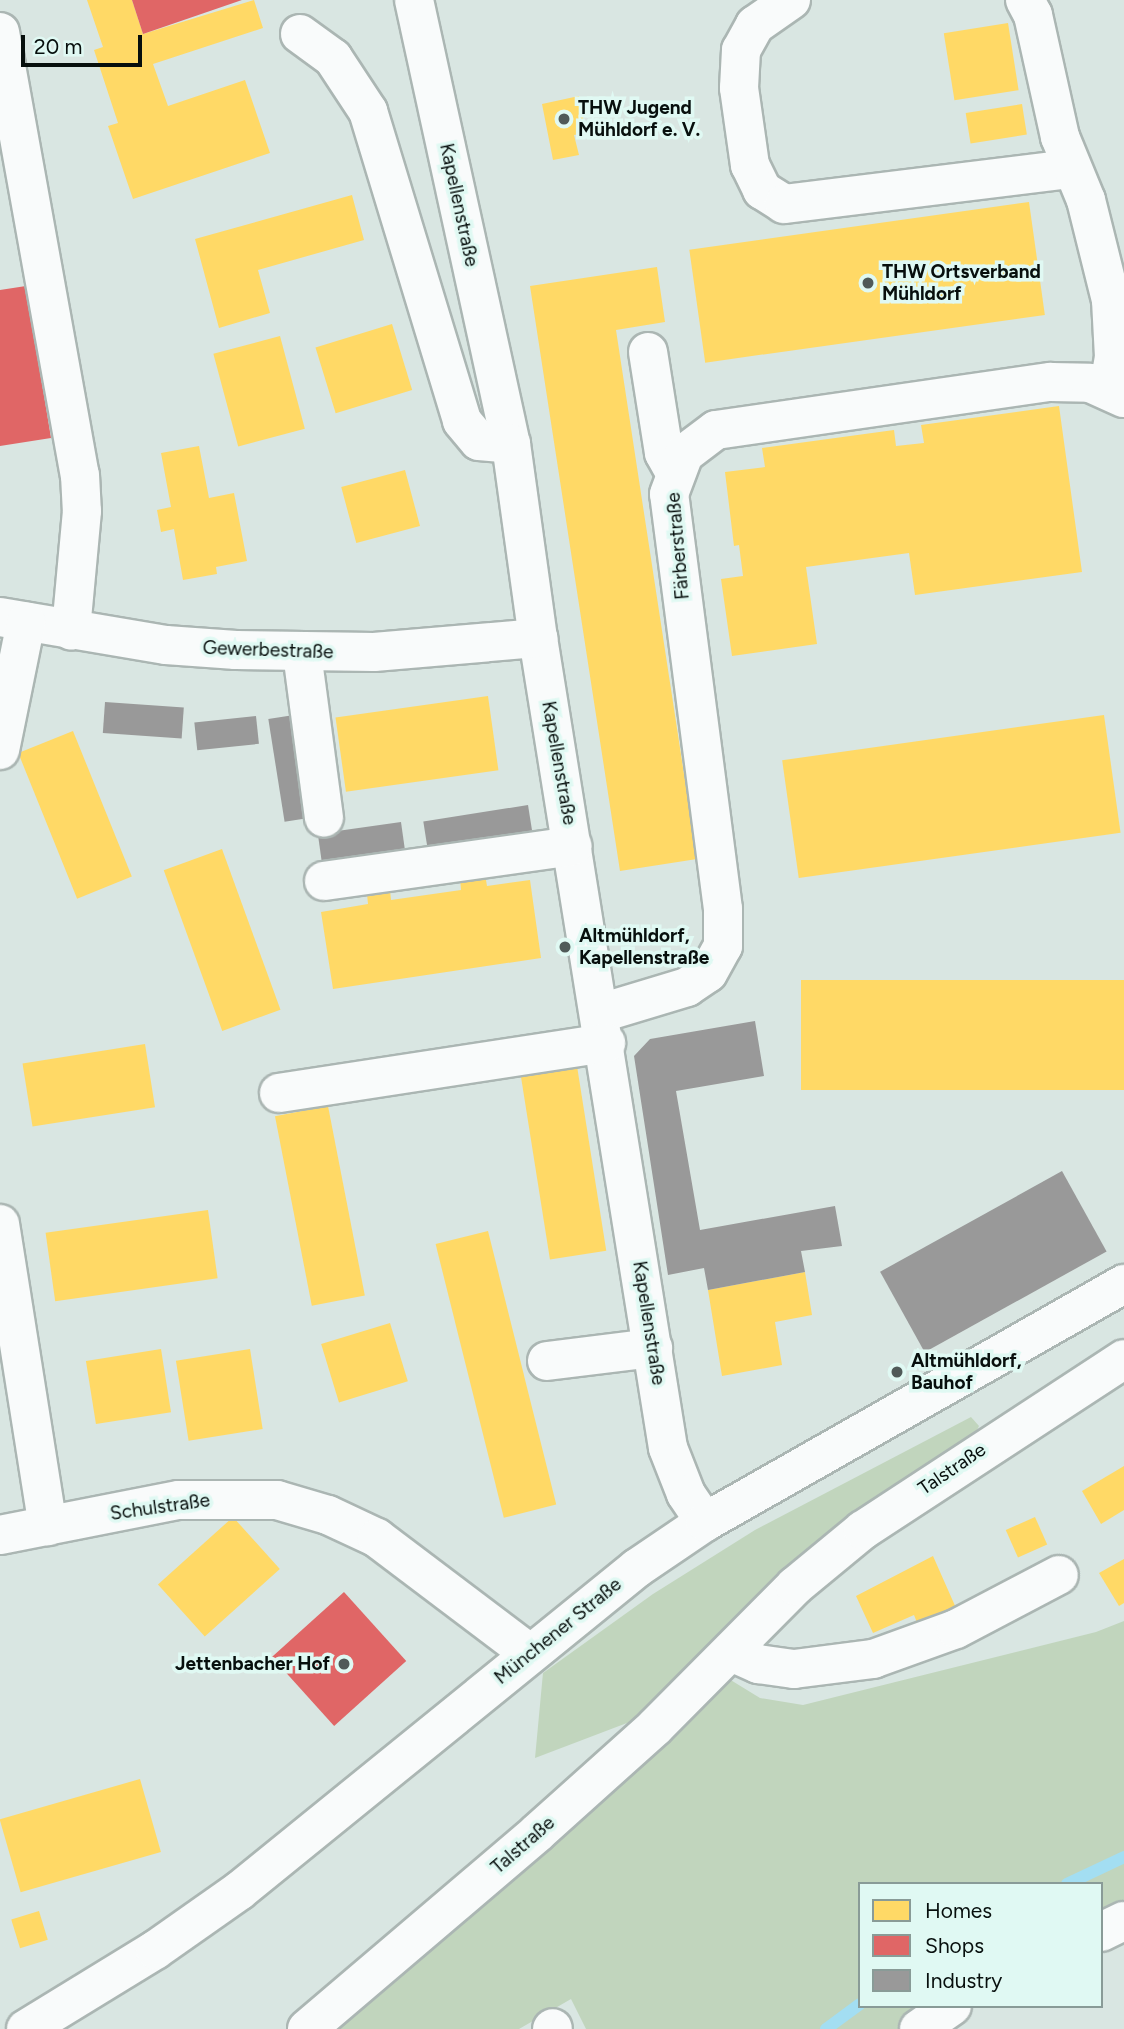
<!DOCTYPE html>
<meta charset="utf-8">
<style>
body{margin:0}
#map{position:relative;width:1124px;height:2029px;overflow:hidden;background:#d9e6e2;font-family:Figtree,sans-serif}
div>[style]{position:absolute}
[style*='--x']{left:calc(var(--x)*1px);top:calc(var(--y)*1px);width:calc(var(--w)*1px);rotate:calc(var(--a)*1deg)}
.green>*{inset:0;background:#c1d5bd}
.homes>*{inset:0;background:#ffd966;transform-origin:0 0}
.shops>*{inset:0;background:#e06666;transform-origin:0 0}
.industry>*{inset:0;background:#999;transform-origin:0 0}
.stream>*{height:12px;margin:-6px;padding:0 6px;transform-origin:6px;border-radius:6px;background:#a3def2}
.roads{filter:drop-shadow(2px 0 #abb6b3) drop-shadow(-2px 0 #abb6b3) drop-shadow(0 2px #abb6b3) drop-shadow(0 -2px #abb6b3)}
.minor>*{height:38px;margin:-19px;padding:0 19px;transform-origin:19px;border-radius:19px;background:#f9fbfb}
.dots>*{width:19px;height:19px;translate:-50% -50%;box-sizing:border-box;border:4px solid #e0f9f3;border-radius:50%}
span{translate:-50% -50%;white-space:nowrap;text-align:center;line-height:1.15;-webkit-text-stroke:7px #e0f9f3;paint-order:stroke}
.poi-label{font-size:19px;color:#070f0d;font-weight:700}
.left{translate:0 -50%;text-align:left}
.right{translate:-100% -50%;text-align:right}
.street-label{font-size:19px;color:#070f0d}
.legend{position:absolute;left:858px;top:1882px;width:245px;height:126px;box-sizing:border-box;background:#e0f9f3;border:2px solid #899b97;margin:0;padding:9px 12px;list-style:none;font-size:21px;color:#070f0d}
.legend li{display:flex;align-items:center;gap:14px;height:35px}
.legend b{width:35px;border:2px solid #899b97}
.scale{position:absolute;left:21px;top:35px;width:121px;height:32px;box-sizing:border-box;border:4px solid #070f0d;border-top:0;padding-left:9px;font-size:21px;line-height:24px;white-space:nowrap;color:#070f0d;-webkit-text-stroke:5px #e0f9f3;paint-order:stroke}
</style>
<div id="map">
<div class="green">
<div style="clip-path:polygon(971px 1417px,979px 1426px,971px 1443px,648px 1715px,535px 1758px,543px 1673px,653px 1594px,755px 1530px)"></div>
<div style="clip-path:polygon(1124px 1621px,1124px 1905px,1101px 1916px,1101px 1884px,860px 1884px,860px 2006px,935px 2006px,902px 2029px,586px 2029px,571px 1999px,519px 2029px,330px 2029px,729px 1679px,760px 1698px,803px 1705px,1096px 1632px)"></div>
</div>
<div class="homes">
<div style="clip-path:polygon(87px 0,132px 0,143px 34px,254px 0,263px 28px,153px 64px,168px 106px,245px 80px,270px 153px,133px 199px,108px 126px,118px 123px,94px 50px,103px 47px)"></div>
<div style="left:1008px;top:23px;width:68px;height:65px;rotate:81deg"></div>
<div style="clip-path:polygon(579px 96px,586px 133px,574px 135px,579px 155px,553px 160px,542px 104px)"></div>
<div style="left:1022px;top:104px;width:31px;height:57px;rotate:81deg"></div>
<div style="clip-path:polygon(352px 195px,364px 240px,258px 270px,270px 313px,219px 328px,195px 239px)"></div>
<div style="left:1029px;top:202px;width:114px;height:343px;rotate:82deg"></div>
<div style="clip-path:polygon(657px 267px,665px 322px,616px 330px,697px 859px,620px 871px,530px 286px)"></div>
<div style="left:392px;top:324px;width:69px;height:80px;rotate:73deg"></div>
<div style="left:280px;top:336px;width:96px;height:69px;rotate:75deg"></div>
<div style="clip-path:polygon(1059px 406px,1082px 572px,915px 595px,909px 553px,806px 567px,817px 644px,732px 656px,721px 579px,743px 576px,739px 545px,734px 546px,725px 472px,765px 467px,762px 448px,894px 430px,896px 446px,924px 443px,921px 425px)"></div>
<div style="clip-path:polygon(199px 446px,209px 498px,234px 493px,247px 561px,216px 567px,217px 574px,183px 580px,174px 529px,161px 532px,157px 510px,171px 507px,161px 453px)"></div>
<div style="left:405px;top:470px;width:58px;height:66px;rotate:75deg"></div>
<div style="left:488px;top:696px;width:75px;height:154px;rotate:82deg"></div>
<div style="left:1104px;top:715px;width:119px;height:325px;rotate:82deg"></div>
<div style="left:73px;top:731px;width:157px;height:59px;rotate:68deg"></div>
<div style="left:222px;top:849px;width:171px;height:62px;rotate:70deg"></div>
<div style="clip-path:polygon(485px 874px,487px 886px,530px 880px,541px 958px,333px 989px,321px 912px,368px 904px,367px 894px,390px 890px,391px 900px,461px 890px,460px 878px)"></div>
<div style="left:1124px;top:980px;width:110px;height:323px;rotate:90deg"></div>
<div style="left:145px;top:1044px;width:64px;height:124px;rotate:81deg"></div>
<div style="left:577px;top:1066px;width:187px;height:57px;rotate:81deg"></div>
<div style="left:328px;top:1106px;width:193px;height:54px;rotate:79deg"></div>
<div style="left:208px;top:1210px;width:69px;height:164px;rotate:82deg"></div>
<div style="left:488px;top:1231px;width:282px;height:54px;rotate:76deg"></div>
<div style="clip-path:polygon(805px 1272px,812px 1315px,775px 1322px,782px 1365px,722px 1376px,708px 1290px)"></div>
<div style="left:390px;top:1323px;width:61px;height:72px;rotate:73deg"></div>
<div style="left:161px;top:1349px;width:64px;height:76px;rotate:81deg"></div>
<div style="left:250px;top:1349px;width:81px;height:75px;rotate:81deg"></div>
<div style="clip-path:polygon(1124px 1466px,1124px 1510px,1101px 1524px,1082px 1491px)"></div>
<div style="left:233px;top:1517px;width:70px;height:101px;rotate:48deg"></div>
<div style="left:1035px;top:1517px;width:30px;height:32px;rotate:66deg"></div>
<div style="clip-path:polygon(933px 1556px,956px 1608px,918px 1625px,914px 1615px,873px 1633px,856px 1596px)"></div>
<div style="clip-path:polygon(1124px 1559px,1124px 1603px,1119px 1606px,1099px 1573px)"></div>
<div style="left:140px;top:1779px;width:76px;height:146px;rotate:74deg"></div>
<div style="left:39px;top:1911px;width:30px;height:29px;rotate:73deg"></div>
</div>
<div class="shops">
<div style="clip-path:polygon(132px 0,242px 0,143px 34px)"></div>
<div style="clip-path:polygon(26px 286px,51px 438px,0 446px,0 290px)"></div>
<div style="left:344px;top:1592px;width:93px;height:97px;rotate:48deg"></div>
</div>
<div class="industry">
<div style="left:105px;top:702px;width:79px;height:31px;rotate:4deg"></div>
<div style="left:294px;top:715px;width:104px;height:26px;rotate:81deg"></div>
<div style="left:256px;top:716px;width:28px;height:62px;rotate:84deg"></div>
<div style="left:528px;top:805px;width:31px;height:106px;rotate:81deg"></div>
<div style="left:401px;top:822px;width:29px;height:84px;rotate:82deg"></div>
<div style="clip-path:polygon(755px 1021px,764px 1076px,676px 1091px,700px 1230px,835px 1206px,842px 1246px,801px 1251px,805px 1272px,708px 1290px,704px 1268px,668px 1275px,634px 1056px,650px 1039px)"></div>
<div style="left:1062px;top:1171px;width:92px;height:208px;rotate:61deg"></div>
</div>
<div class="stream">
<div style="--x:1067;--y:1884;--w:63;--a:-25.3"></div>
<div style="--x:826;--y:2029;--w:42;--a:-36.3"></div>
</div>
<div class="roads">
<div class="minor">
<div style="--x:414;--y:0;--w:454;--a:77.7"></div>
<div style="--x:511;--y:444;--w:196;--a:82.1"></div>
<div style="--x:538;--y:638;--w:820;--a:80.88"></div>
<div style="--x:668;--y:1448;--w:49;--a:68.6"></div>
<div style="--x:686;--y:1494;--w:34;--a:56"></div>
<div style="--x:791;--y:0;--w:44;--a:145.2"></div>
<div style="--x:755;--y:25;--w:29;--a:119"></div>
<div style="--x:741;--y:50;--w:38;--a:93"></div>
<div style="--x:739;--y:88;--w:78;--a:81.9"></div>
<div style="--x:750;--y:165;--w:28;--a:64"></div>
<div style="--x:762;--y:190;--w:26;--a:32"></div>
<div style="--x:784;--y:204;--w:288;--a:-7"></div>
<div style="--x:1025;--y:0;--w:17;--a:62"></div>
<div style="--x:1033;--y:15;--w:125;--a:77.5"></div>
<div style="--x:1060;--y:137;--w:68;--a:67.6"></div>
<div style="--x:1086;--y:200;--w:103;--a:76"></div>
<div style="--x:1111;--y:300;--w:57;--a:87"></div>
<div style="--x:1114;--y:357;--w:34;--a:100"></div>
<div style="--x:0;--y:32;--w:450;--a:79.8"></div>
<div style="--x:80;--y:475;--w:36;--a:87"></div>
<div style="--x:82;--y:511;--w:120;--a:95.3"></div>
<div style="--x:300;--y:34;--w:41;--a:36"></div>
<div style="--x:333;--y:58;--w:64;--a:56.6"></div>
<div style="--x:368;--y:111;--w:324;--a:73.1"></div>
<div style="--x:462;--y:421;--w:26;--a:50"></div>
<div style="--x:479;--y:441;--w:32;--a:5"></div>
<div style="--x:648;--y:352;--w:102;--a:81"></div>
<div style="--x:664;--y:453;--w:23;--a:61"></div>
<div style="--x:0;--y:617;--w:168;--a:9.6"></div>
<div style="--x:166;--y:645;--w:70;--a:4.1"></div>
<div style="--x:236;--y:650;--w:138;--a:0.8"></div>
<div style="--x:374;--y:652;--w:165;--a:-4.9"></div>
<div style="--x:302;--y:653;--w:166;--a:82.4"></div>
<div style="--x:0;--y:750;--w:131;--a:-78.5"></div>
<div style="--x:324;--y:881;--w:251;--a:-8"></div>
<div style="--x:601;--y:1013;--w:90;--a:-16.8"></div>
<div style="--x:687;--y:987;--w:25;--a:-34"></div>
<div style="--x:708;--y:973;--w:31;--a:-61"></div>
<div style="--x:723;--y:946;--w:37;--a:-90"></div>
<div style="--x:723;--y:909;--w:418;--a:-97.4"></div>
<div style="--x:669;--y:494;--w:43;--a:-69.4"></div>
<div style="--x:684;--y:454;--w:40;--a:-37"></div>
<div style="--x:716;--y:430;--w:338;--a:-8.2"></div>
<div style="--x:1051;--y:382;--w:39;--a:1"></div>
<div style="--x:1090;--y:383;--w:37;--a:24"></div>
<div style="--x:279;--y:1093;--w:331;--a:-8.7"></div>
<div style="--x:0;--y:1224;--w:306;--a:81"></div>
<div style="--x:547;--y:1361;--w:107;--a:-7"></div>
<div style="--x:0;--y:1535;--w:182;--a:-11.1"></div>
<div style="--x:179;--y:1500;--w:98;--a:0"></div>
<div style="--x:277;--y:1500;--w:53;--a:16.4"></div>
<div style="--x:328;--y:1515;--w:54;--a:25.1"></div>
<div style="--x:377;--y:1538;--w:189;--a:37.1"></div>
<div style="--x:731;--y:1652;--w:30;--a:24"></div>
<div style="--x:758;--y:1664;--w:36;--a:8"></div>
<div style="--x:794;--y:1669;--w:80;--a:-7.2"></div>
<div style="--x:873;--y:1659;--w:88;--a:-19.9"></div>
<div style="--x:956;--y:1629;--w:116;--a:-27.7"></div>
<div style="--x:1101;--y:1932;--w:25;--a:-26"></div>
<div style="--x:26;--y:2029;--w:151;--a:-31.5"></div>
<div style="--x:155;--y:1950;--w:103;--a:-35.1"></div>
<div style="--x:239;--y:1891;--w:513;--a:-39.06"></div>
<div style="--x:637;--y:1568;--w:82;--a:-34.1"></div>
<div style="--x:705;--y:1522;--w:482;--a:-29.6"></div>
<div style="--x:307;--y:2029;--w:302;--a:-40.4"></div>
<div style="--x:537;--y:1833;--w:159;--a:-41.9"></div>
<div style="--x:655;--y:1727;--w:199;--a:-45.2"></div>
<div style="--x:795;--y:1586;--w:88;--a:-39.5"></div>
<div style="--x:863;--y:1530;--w:312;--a:-33.2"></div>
<div style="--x:552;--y:2029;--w:1;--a:-45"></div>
<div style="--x:919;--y:2029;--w:40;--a:-34.9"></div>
</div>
</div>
<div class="dots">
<div style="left:564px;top:119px;background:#505a58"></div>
<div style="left:868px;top:283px;background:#505a58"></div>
<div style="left:565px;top:947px;background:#505a58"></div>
<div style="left:897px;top:1372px;background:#505a58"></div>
<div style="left:344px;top:1664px;background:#505a58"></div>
</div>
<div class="poi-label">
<span class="left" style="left:578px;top:119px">THW Jugend<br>Mühldorf e. V.</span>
<span class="left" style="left:882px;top:283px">THW Ortsverband<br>Mühldorf</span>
<span class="left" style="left:579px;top:947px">Altmühldorf,<br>Kapellenstraße</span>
<span class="left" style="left:911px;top:1372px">Altmühldorf,<br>Bauhof</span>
<span class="right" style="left:330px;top:1664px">Jettenbacher Hof</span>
</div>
<div class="street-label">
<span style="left:459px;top:205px;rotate:78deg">Kapellenstraße</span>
<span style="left:678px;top:546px;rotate:-95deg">Färberstraße</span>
<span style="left:268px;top:650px;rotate:2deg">Gewerbestraße</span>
<span style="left:559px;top:763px;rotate:80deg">Kapellenstraße</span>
<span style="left:649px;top:1323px;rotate:81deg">Kapellenstraße</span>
<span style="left:952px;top:1469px;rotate:-34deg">Talstraße</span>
<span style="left:160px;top:1507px;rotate:-8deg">Schulstraße</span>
<span style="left:558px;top:1631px;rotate:-39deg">Münchener Straße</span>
<span style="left:523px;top:1845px;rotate:-41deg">Talstraße</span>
</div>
<ul class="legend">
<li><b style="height:19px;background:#ffd966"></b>Homes</li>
<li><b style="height:19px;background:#e06666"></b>Shops</li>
<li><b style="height:19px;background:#999"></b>Industry</li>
</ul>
<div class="scale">20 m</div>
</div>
